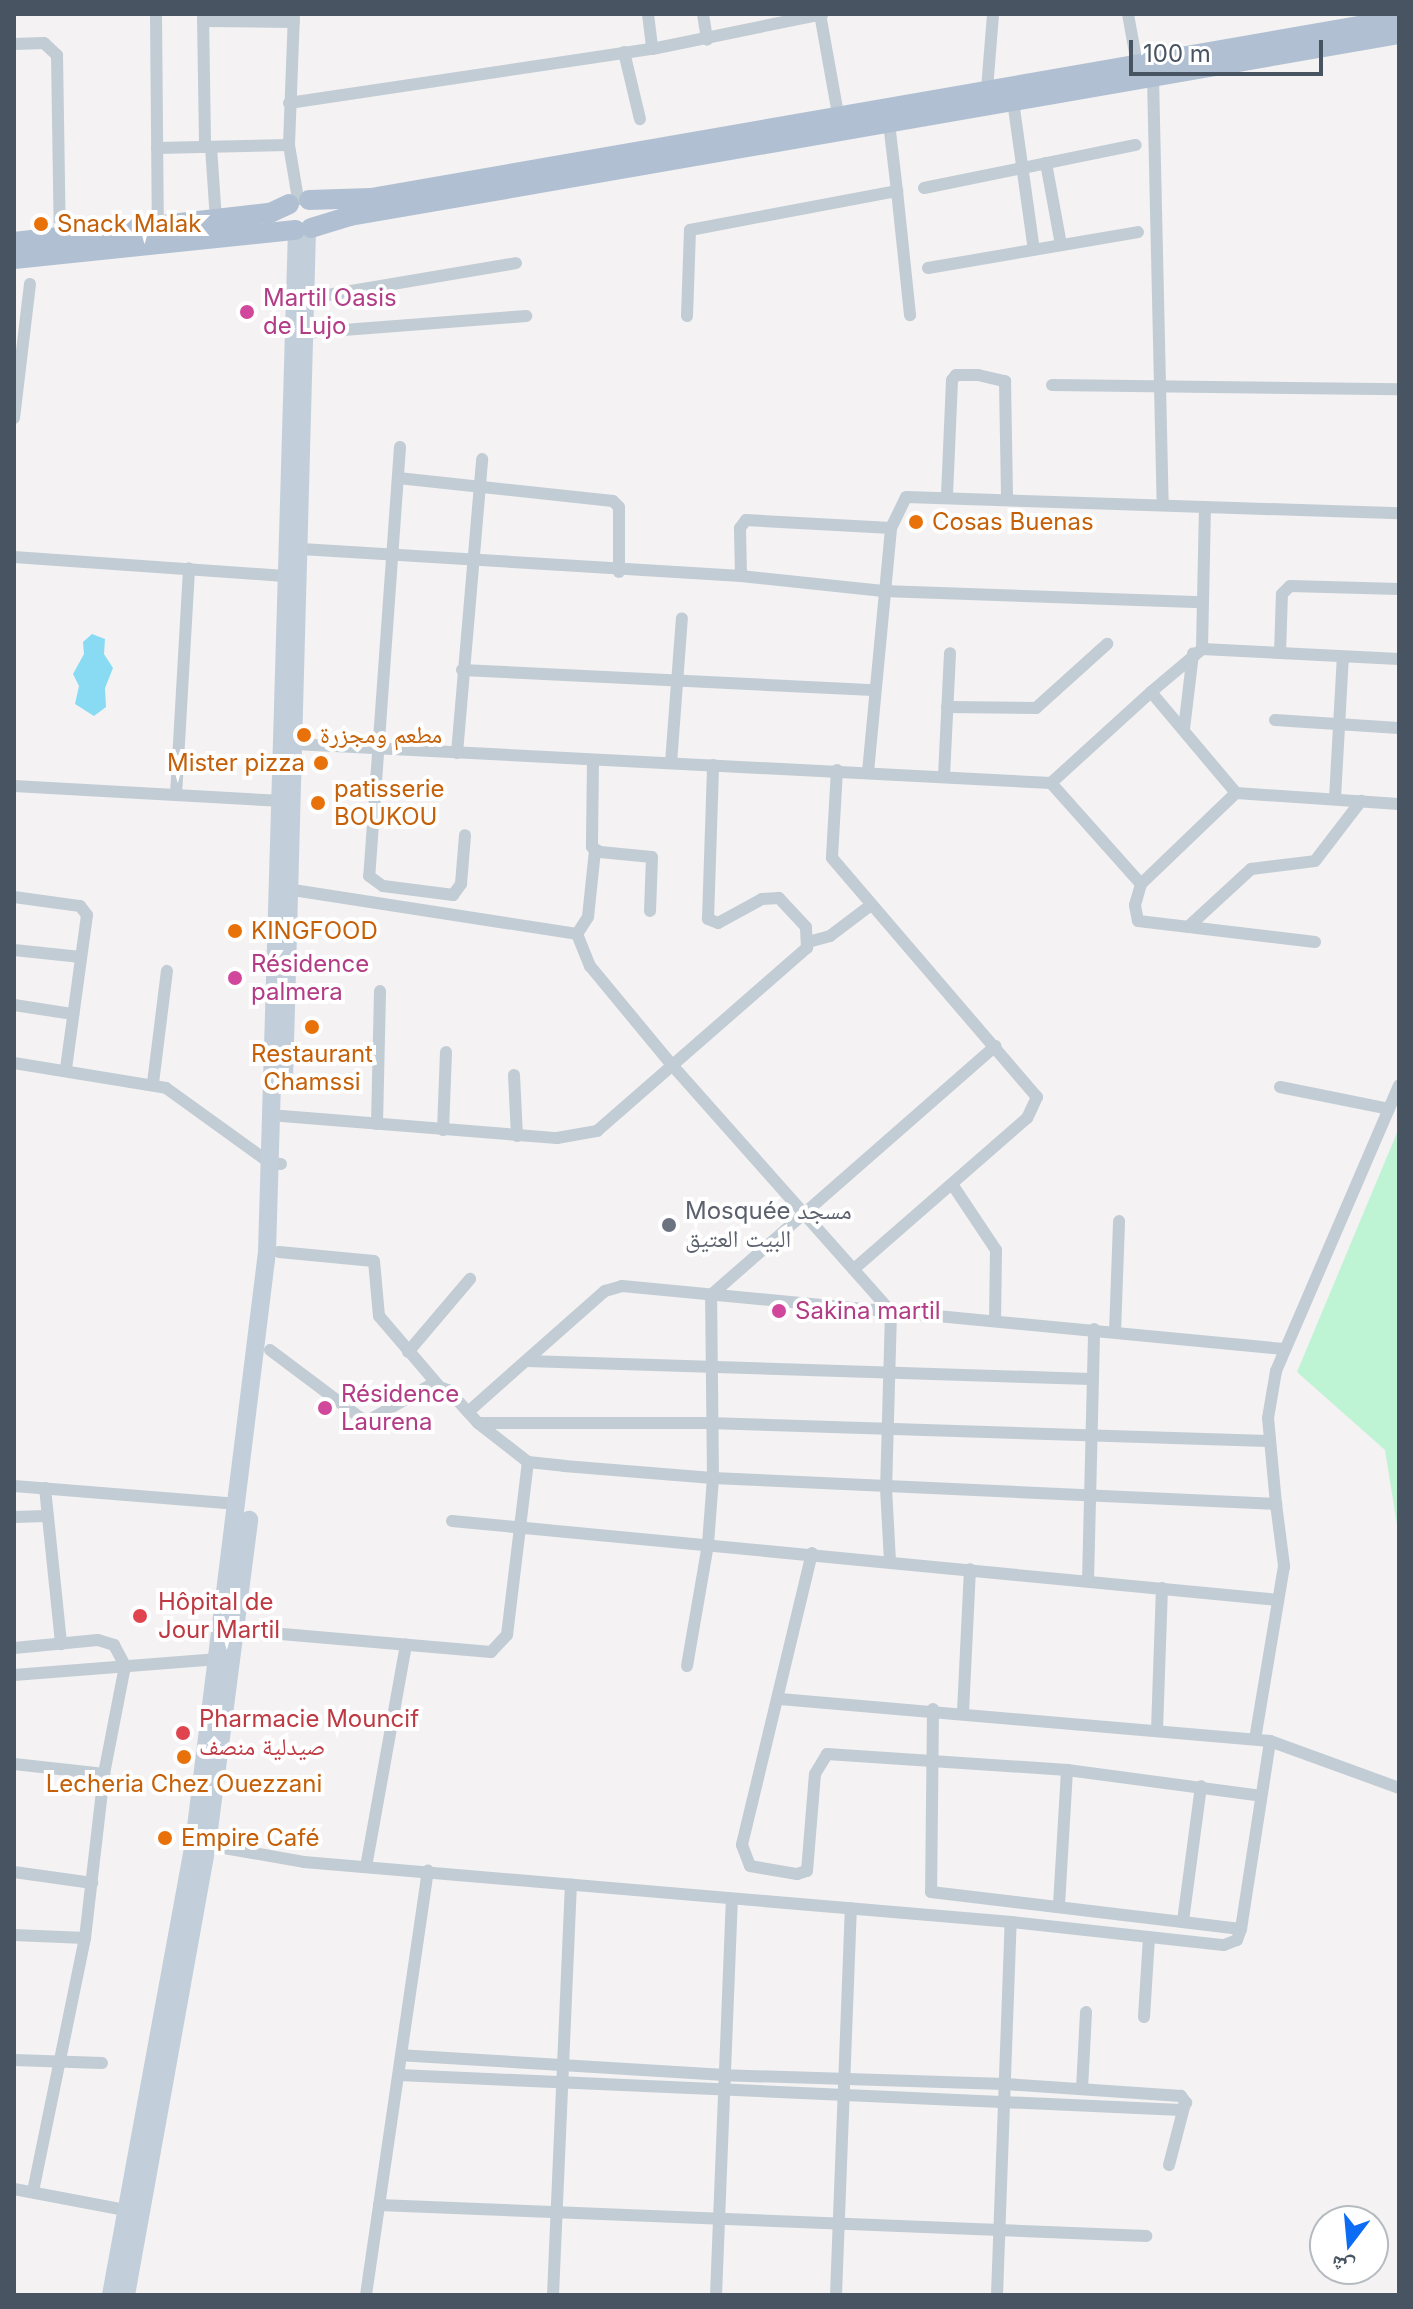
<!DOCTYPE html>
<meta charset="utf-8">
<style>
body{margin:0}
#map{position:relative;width:1413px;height:2309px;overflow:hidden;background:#f4f2f2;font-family:Inter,"Noto Naskh Arabic",sans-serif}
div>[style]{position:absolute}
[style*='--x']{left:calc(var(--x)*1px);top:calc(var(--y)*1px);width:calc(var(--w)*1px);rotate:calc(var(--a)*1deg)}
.green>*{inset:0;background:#bef3d4}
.water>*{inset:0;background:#89dbf3}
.street>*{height:12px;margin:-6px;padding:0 6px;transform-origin:6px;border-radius:6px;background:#c2ccd4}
.secondary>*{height:18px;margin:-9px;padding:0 9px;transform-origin:9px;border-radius:9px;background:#c3cedb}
.primary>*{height:20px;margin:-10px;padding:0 10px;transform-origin:10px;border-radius:10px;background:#b0c0d2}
.dots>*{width:22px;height:22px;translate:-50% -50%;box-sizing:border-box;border:4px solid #fff;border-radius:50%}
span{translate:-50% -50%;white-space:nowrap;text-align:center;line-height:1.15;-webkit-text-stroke:8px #fff;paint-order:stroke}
.food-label{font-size:24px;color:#c56008}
.left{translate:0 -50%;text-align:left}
.right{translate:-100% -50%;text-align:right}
.hotel-label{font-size:24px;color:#b23c85}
.worship-label{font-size:24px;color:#5b616d}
.health-label{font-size:24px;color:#be3a42}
.frame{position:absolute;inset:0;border:16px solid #485461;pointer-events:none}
.north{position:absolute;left:1309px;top:2205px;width:80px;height:80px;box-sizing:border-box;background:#fff;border:2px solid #b6bbc0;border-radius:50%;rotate:196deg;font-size:22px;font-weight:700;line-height:32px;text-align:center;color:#485461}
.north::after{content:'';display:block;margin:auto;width:28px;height:36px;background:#0c6cf4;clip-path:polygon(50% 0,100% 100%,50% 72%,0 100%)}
.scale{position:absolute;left:1129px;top:40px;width:194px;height:36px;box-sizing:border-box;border:4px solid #485461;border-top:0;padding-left:10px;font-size:24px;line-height:28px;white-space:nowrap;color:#485461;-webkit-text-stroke:6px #fff;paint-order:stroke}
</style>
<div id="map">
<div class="green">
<div style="clip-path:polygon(1399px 1128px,1399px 1537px,1385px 1450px,1297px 1372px)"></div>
</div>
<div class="water">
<div style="clip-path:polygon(92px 634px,105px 639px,104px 654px,113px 668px,105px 688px,106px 707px,94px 716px,75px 704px,79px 686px,73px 674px,84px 654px,83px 642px)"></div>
</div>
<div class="street">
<div style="--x:156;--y:14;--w:212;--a:89.5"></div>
<div style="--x:203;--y:14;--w:133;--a:89.1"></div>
<div style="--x:294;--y:14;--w:131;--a:92.2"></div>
<div style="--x:289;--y:145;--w:55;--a:80.5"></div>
<div style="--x:648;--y:14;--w:35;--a:83"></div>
<div style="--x:703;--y:14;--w:26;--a:81"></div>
<div style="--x:820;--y:14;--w:102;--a:79.8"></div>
<div style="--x:1128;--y:14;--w:51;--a:79.8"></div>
<div style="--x:203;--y:21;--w:91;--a:0.6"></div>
<div style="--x:14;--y:44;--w:30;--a:-2"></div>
<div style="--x:44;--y:43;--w:18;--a:43"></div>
<div style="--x:57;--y:55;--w:182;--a:89.1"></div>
<div style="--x:624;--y:52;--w:69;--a:76.6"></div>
<div style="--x:1153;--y:77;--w:428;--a:88.7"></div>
<div style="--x:987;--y:89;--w:75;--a:-85.4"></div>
<div style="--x:1013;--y:101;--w:150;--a:82"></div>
<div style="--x:289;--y:103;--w:367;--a:-8.5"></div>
<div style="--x:652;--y:49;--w:174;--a:-11.6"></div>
<div style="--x:211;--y:147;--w:73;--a:86.1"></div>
<div style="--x:157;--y:148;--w:132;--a:-1.3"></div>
<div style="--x:1046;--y:163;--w:83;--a:79.6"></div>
<div style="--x:924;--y:188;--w:216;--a:-11.5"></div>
<div style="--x:897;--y:191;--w:125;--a:84"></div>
<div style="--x:928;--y:268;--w:213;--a:-9.7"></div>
<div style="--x:304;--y:299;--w:215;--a:-9.6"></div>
<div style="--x:687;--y:316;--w:86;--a:-88"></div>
<div style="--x:690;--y:230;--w:211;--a:-10.7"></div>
<div style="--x:897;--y:191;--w:68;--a:-96.7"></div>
<div style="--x:305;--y:333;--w:222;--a:-4.4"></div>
<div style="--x:1052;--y:385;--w:347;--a:0.7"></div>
<div style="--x:14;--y:418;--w:135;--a:-83.2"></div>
<div style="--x:400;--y:447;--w:430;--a:94.1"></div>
<div style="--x:369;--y:876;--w:17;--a:36"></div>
<div style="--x:383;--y:886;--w:71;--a:7.3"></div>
<div style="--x:453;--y:895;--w:14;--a:-54"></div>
<div style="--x:461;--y:884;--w:49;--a:-85.3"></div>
<div style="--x:398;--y:478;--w:216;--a:6.1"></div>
<div style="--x:613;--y:501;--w:8;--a:45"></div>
<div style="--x:619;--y:507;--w:65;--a:90"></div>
<div style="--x:947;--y:495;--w:115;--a:-87.5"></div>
<div style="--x:952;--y:380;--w:6;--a:-51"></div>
<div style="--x:956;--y:375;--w:22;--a:0"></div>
<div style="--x:978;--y:375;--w:28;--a:13"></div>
<div style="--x:1005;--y:381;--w:116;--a:89"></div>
<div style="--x:301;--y:549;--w:441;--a:3.5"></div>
<div style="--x:741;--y:576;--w:143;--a:6"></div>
<div style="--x:883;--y:591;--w:319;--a:2"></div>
<div style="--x:14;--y:557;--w:271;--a:4"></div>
<div style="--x:741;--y:576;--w:48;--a:-91.2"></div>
<div style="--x:740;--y:528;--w:10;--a:-53"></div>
<div style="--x:746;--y:520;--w:145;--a:3.2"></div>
<div style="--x:1202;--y:649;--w:197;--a:2.9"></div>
<div style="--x:1280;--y:653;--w:59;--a:-88.1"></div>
<div style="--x:1282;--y:594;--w:11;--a:-45"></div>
<div style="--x:1290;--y:586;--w:109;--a:1.6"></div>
<div style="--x:462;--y:670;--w:412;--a:2.8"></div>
<div style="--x:1151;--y:692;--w:67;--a:-40.1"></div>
<div style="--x:1202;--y:649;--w:142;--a:-88.8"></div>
<div style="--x:947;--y:707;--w:89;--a:0.6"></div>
<div style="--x:1036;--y:708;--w:96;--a:-42"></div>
<div style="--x:1275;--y:720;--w:124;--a:3.7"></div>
<div style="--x:1184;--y:729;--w:76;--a:-83.2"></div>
<div style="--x:295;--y:744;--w:757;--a:2.95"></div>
<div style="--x:457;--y:753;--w:295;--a:-85.1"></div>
<div style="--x:593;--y:760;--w:87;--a:90.7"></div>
<div style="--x:592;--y:847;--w:9;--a:32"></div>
<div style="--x:600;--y:852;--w:52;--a:5.5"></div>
<div style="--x:652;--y:857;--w:54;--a:92.1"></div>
<div style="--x:671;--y:763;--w:145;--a:-85.7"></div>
<div style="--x:837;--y:770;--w:88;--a:93.3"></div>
<div style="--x:832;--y:858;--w:315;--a:49.4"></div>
<div style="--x:1037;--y:1097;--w:23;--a:115"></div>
<div style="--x:1027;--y:1118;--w:230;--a:138.9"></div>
<div style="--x:868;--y:772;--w:245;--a:-84.6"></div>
<div style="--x:891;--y:528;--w:34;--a:-64"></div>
<div style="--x:906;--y:497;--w:493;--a:1.9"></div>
<div style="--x:944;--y:776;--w:123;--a:-87.2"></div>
<div style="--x:14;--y:786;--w:265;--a:3.2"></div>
<div style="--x:176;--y:795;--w:227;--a:-86.7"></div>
<div style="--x:1335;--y:798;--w:141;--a:-86.8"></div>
<div style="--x:1141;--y:884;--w:135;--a:-131.7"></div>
<div style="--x:1051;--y:783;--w:135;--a:-42.3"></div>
<div style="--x:1151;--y:692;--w:132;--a:49.9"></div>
<div style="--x:293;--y:890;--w:287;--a:8.8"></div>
<div style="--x:577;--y:934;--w:20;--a:-57"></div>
<div style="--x:588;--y:917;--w:67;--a:-84"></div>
<div style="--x:14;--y:897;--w:67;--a:7.8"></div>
<div style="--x:80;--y:906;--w:11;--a:52"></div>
<div style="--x:87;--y:915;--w:155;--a:97.8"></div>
<div style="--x:1188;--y:927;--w:86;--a:-42.6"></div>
<div style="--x:1251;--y:869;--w:64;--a:-7.1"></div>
<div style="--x:1315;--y:861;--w:76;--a:-52.5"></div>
<div style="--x:577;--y:934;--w:35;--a:68"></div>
<div style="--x:590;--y:966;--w:129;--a:50.4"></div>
<div style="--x:672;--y:1065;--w:330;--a:48.4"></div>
<div style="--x:891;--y:1312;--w:176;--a:91.6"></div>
<div style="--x:886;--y:1488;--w:73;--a:86.9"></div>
<div style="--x:808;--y:942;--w:23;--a:-15"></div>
<div style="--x:830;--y:936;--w:51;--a:-37.1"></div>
<div style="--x:1315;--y:942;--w:178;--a:-173.2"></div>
<div style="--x:1138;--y:921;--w:16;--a:-101"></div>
<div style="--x:1135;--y:905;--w:22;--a:-74"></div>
<div style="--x:1141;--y:884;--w:132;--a:-43.8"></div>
<div style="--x:1236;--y:793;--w:163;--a:3.9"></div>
<div style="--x:14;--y:950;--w:67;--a:6"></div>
<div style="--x:14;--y:1005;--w:60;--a:8.7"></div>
<div style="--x:14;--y:1063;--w:154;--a:9.3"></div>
<div style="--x:166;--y:1088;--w:128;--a:35.8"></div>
<div style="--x:270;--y:1163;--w:11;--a:5"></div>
<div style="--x:514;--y:1075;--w:61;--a:87.2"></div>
<div style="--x:153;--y:1083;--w:113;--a:-82.9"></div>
<div style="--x:1280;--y:1087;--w:111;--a:11.4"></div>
<div style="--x:282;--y:1116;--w:276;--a:4.6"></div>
<div style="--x:557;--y:1138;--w:41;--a:-9.9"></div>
<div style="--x:597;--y:1131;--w:279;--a:-41.1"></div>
<div style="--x:807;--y:948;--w:21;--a:-93"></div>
<div style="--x:806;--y:927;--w:40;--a:-133"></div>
<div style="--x:779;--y:898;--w:17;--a:177"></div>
<div style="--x:762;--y:899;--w:50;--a:151.4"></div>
<div style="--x:718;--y:923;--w:11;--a:-158"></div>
<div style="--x:708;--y:919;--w:154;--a:-88.1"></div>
<div style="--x:377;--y:1124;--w:133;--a:-88.7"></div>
<div style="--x:443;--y:1130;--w:78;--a:-87.8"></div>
<div style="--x:952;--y:1184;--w:79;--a:56.3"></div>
<div style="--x:996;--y:1250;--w:70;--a:90.8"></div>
<div style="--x:279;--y:1252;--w:95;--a:5.4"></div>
<div style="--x:374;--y:1261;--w:55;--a:84.8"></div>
<div style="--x:379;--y:1316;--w:91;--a:49.5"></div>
<div style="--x:1115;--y:1332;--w:111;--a:-87.9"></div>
<div style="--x:270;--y:1350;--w:120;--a:36.9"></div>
<div style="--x:366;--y:1422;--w:76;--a:-29.9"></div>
<div style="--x:432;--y:1384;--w:17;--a:21"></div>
<div style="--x:448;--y:1390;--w:45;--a:47.7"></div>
<div style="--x:478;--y:1423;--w:230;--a:0"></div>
<div style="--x:708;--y:1423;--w:560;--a:1.84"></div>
<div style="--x:408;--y:1352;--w:96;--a:-49.7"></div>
<div style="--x:527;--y:1361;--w:564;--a:1.83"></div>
<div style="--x:468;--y:1412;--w:183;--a:-41.5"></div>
<div style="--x:605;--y:1291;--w:18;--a:-16"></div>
<div style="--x:622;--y:1286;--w:665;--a:5.44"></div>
<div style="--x:478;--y:1423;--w:63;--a:38"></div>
<div style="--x:528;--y:1462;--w:36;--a:6"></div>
<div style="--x:564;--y:1466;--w:149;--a:4.6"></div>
<div style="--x:713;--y:1478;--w:564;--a:2.64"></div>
<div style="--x:1276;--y:1504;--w:63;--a:82.6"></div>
<div style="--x:1284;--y:1566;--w:175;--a:99.5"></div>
<div style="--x:14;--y:1486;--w:225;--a:4.6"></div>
<div style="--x:45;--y:1488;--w:157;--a:84.1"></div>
<div style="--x:1276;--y:1504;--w:86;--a:-95.3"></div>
<div style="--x:1268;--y:1418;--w:48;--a:-80.3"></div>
<div style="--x:1276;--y:1371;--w:311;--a:-66.7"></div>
<div style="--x:14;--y:1517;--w:32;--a:-2"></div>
<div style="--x:452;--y:1521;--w:830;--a:5.46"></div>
<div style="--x:812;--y:1553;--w:300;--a:103.5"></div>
<div style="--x:742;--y:1845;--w:22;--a:69"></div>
<div style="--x:750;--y:1866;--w:48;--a:9.7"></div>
<div style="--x:797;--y:1874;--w:10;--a:-17"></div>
<div style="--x:807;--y:1871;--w:97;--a:-85.3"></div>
<div style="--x:815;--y:1774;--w:23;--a:-59"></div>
<div style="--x:827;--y:1754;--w:241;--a:3.8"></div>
<div style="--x:1067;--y:1770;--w:196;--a:7.6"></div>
<div style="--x:1088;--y:1581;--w:252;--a:-88.6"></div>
<div style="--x:235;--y:1630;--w:257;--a:4.9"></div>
<div style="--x:491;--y:1652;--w:23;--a:-47"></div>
<div style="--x:507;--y:1635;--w:174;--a:-83.1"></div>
<div style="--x:14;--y:1648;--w:84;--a:-5.4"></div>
<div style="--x:98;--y:1640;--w:17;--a:17"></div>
<div style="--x:114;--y:1645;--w:24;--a:62"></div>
<div style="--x:125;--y:1666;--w:110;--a:101"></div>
<div style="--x:104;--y:1774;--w:165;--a:96.6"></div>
<div style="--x:85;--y:1938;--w:258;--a:101.6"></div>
<div style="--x:687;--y:1666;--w:124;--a:-80.2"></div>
<div style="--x:708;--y:1544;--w:66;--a:-85.7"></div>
<div style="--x:713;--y:1478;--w:183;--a:-90.6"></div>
<div style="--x:711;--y:1295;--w:378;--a:-41.2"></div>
<div style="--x:14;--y:1675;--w:205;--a:-4.5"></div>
<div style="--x:780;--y:1699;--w:492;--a:4.9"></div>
<div style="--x:1270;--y:1741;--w:137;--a:20"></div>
<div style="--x:933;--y:1709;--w:183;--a:90.6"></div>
<div style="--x:931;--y:1892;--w:312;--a:6.8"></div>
<div style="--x:963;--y:1712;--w:143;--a:-87.2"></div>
<div style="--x:1157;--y:1730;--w:142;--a:-88"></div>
<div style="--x:14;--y:1764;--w:91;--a:6.3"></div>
<div style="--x:207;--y:1845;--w:98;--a:9.9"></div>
<div style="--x:304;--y:1862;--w:710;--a:4.85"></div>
<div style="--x:1011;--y:1922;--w:214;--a:6.2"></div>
<div style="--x:1224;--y:1945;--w:14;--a:-21"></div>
<div style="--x:1237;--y:1940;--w:12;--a:-70"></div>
<div style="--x:1241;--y:1929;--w:190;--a:-81.2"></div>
<div style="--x:366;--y:1867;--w:226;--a:-79.8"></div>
<div style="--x:14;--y:1872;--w:79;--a:8"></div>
<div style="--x:1059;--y:1905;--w:135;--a:-86.6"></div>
<div style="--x:1183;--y:1921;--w:136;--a:-82.4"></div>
<div style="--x:14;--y:1935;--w:71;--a:2.4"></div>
<div style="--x:1144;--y:2017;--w:80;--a:-86.4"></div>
<div style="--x:14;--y:2060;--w:88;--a:2"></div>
<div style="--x:399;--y:2075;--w:783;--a:2.56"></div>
<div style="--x:1181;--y:2110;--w:9;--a:-54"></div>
<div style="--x:1186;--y:2103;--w:9;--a:-126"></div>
<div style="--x:1181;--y:2096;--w:176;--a:-176.1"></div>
<div style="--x:1005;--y:2084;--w:280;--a:-178.2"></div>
<div style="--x:725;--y:2075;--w:324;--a:-176.5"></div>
<div style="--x:1082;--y:2089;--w:77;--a:-87"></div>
<div style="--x:1169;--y:2165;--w:60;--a:-75.5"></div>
<div style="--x:14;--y:2189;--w:113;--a:10.7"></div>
<div style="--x:379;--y:2205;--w:768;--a:2.31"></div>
<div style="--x:366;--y:2295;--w:429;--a:-81.7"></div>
<div style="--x:553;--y:2295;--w:411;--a:-87.5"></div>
<div style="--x:716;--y:2295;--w:396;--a:-87.7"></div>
<div style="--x:836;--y:2295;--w:387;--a:-87.8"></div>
<div style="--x:997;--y:2295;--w:373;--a:-87.9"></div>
</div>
<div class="secondary">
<div style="--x:284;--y:1080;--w:850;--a:-88.45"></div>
<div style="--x:111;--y:2295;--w:460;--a:-79.6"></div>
<div style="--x:194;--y:1843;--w:595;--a:-82.96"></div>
<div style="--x:267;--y:1252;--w:1021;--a:-88.32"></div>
<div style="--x:126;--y:2295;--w:457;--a:-79.8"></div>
<div style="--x:207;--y:1845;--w:328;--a:-82.6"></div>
</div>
<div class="primary">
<div style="--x:309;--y:200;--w:62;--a:-1.8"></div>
<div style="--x:371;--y:198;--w:1043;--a:-9.88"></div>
<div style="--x:311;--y:228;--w:41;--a:-17.1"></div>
<div style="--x:350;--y:216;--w:1065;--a:-9.84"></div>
<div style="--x:14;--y:242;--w:258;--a:-6.5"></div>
<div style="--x:270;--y:213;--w:21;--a:-25"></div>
<div style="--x:14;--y:259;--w:283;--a:-5.9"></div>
</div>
<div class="dots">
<div style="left:41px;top:224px;background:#e8710a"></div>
<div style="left:247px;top:312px;background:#d1479c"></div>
<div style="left:916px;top:522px;background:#e8710a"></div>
<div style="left:304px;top:735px;background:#e8710a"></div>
<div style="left:321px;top:763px;background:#e8710a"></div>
<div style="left:318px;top:803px;background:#e8710a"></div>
<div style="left:235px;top:931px;background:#e8710a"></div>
<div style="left:235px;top:978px;background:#d1479c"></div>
<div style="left:312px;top:1027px;background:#e8710a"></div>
<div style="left:669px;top:1225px;background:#6b7280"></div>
<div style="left:779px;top:1311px;background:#d1479c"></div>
<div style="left:325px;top:1408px;background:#d1479c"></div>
<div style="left:140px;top:1616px;background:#e0444e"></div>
<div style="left:183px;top:1733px;background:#e0444e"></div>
<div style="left:184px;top:1757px;background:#e8710a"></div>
<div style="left:165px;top:1838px;background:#e8710a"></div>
</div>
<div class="food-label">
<span class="left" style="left:57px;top:224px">Snack Malak</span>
<span class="left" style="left:932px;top:522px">Cosas Buenas</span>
<span class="left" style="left:320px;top:735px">مطعم ومجزرة</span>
<span class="right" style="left:305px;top:763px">Mister pizza</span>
<span class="left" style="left:334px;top:803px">patisserie<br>BOUKOU</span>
<span class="left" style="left:251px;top:931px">KINGFOOD</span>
<span style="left:312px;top:1068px">Restaurant<br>Chamssi</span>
<span style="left:184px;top:1784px">Lecheria Chez Ouezzani</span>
<span class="left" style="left:181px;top:1838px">Empire Café</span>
</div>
<div class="hotel-label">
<span class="left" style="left:263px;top:312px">Martil Oasis<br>de Lujo</span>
<span class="left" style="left:251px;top:978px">Résidence<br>palmera</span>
<span class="left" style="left:795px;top:1311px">Sakina martil</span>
<span class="left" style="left:341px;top:1408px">Résidence<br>Laurena</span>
</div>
<div class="worship-label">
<span class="left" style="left:685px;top:1225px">Mosquée مسجد<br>البيت العتيق</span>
</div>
<div class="health-label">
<span class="left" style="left:158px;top:1616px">Hôpital de<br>Jour Martil</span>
<span class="left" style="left:199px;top:1733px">Pharmacie Mouncif<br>صيدلية منصف</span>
</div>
<div class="frame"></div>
<div class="north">ش</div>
<div class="scale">100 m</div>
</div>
